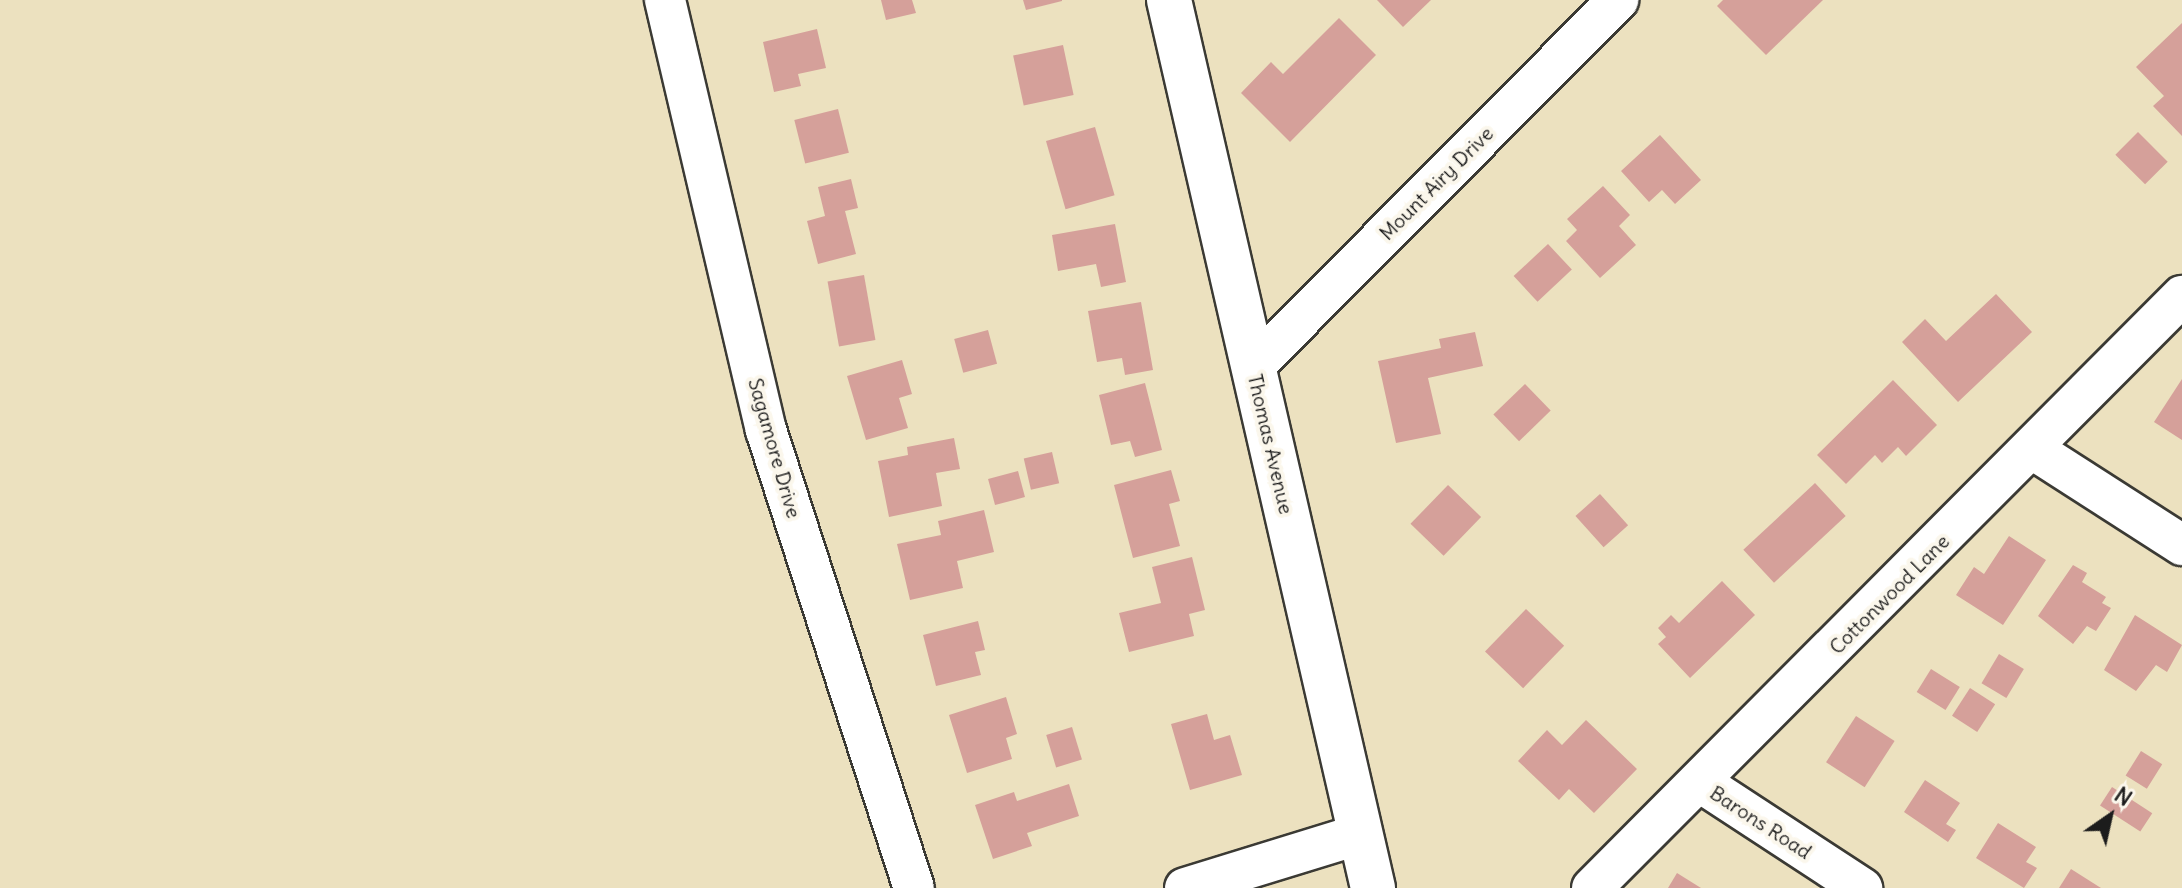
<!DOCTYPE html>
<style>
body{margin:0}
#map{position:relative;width:2182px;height:888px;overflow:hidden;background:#ece1bf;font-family:Delius,sans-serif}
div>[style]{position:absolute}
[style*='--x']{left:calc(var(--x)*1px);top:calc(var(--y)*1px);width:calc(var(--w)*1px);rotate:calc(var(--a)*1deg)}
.building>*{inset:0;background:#d5a09a;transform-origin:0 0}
.roads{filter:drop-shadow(2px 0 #3b3a34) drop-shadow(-2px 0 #3b3a34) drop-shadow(0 2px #3b3a34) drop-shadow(0 -2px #3b3a34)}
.minor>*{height:40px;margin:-20px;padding:0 20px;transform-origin:20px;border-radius:20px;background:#fff}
.major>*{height:44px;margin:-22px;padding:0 22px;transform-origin:22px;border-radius:22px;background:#fff}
span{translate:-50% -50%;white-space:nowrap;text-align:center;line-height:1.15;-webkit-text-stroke:8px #fbf7ec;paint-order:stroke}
.street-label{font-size:20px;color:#1c1c1c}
.north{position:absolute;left:2070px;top:776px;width:80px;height:80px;-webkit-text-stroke:6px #fbf7ec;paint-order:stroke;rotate:34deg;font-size:22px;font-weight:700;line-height:32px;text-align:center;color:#1c1c1c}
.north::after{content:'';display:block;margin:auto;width:28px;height:36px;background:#1c1c1c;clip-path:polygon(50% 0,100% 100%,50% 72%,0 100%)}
</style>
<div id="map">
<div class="building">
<div style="clip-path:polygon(881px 0,912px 0,916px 13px,886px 20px)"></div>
<div style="clip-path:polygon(1023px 0,1062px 0,1062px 1px,1026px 10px)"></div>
<div style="clip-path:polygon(1377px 0,1431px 0,1403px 27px)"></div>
<div style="clip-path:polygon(1723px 0,1823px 0,1766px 55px,1717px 6px)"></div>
<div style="clip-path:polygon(1339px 18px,1376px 55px,1290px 142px,1241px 93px,1271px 62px,1283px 74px)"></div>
<div style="clip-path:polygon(2182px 23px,2182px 136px,2153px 106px,2164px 96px,2136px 67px)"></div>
<div style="clip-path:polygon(817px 29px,826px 68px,798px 74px,801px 86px,774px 92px,763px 42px)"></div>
<div style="left:1063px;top:45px;width:51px;height:51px;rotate:78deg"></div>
<div style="left:838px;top:109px;width:45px;height:45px;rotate:76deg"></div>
<div style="left:1095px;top:127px;width:71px;height:51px;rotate:74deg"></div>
<div style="left:2138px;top:132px;width:42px;height:32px;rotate:45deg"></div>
<div style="clip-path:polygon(1660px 135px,1701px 180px,1675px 204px,1662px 190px,1649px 202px,1621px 171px)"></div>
<div style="clip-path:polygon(851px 179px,858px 208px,845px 211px,856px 254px,818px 264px,807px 221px,825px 216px,818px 187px)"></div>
<div style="clip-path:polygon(1603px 186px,1630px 215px,1619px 226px,1636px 245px,1600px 278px,1566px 241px,1577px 230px,1567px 219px)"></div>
<div style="clip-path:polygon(1115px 224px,1126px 282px,1101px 287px,1096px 264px,1058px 271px,1052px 235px)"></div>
<div style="left:1548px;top:244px;width:35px;height:47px;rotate:47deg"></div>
<div style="left:864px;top:275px;width:66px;height:37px;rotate:80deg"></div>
<div style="clip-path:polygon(1996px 294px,2032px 332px,1958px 402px,1902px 342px,1925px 319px,1946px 341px)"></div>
<div style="clip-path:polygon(1141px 302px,1153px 370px,1125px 375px,1122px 358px,1097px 362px,1088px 311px)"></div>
<div style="left:988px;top:330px;width:35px;height:35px;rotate:75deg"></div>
<div style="clip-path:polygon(1475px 332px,1483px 366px,1428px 378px,1441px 434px,1396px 443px,1378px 361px,1441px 348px,1439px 339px)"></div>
<div style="clip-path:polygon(902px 360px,912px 394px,899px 398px,908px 428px,866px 440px,847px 376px)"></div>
<div style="clip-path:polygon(2182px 379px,2182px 440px,2154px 422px)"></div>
<div style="clip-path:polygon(1893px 380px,1937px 425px,1906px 456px,1898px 447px,1882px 463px,1875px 455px,1846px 484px,1817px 455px)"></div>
<div style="clip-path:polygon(1145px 383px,1162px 450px,1135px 457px,1130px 441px,1111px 445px,1099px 395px)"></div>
<div style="left:1525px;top:384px;width:37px;height:44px;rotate:46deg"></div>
<div style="clip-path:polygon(954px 438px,960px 469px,936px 473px,942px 506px,889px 517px,878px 461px,908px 455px,907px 447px)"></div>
<div style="left:1052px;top:452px;width:32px;height:29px;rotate:77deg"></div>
<div style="clip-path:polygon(1171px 470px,1180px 501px,1169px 504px,1180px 546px,1133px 558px,1114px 485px)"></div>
<div style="left:1018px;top:471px;width:27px;height:31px;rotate:75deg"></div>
<div style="left:1815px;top:483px;width:45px;height:98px;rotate:47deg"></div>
<div style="left:1448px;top:485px;width:46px;height:54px;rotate:44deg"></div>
<div style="left:1600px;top:494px;width:42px;height:33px;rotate:48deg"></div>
<div style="clip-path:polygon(984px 510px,994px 552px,957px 561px,963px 588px,910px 600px,897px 544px,941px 535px,938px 521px)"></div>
<div style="clip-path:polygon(2009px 536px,2046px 560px,2003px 625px,1956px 595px,1974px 567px,1984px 574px)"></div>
<div style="clip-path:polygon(1192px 557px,1205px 610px,1189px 614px,1194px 636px,1129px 652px,1119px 613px,1161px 603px,1152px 567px)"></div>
<div style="clip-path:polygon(2073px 565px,2087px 573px,2082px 582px,2106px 597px,2102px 603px,2111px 608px,2096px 631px,2087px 626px,2073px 644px,2038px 616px)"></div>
<div style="clip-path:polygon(1722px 581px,1755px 615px,1690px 678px,1658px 644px,1666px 637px,1658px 628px,1671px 615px,1679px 623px)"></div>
<div style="left:1526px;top:609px;width:53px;height:59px;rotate:44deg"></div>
<div style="clip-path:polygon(2135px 615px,2182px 645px,2167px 672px,2156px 665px,2136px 691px,2104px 670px)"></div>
<div style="clip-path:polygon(978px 621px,985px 650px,975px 652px,981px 675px,936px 686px,923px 635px)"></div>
<div style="left:1999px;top:654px;width:29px;height:34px;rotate:31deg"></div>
<div style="left:1931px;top:669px;width:34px;height:27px;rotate:32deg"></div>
<div style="left:1970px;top:688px;width:30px;height:33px;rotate:33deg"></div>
<div style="clip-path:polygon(1006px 697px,1017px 734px,1006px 738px,1012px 759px,967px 773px,949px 715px)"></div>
<div style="clip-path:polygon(1207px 714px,1214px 740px,1230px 735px,1242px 775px,1190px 790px,1171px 724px)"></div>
<div style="left:1856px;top:716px;width:46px;height:55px;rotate:33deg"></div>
<div style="clip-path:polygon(1586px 720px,1637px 769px,1594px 813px,1569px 789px,1559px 800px,1518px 761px,1547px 730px,1562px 745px)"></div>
<div style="left:1072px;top:727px;width:34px;height:27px;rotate:73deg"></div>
<div style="left:2141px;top:751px;width:25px;height:29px;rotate:32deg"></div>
<div style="clip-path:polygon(1925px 780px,1960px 803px,1946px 824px,1956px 830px,1948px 842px,1904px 812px)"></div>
<div style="clip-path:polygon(1069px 784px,1079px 816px,1027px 833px,1032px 846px,993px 859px,975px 805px,1014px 792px,1017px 801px)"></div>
<div style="left:2112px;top:787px;width:48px;height:22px;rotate:33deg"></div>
<div style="clip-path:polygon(1998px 823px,2036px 847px,2026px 862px,2037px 868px,2024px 888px,1976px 858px)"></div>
<div style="clip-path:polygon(2071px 869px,2101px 888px,2059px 888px)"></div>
<div style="clip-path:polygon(1677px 873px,1701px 888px,1668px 888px)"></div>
</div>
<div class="roads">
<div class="minor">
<div style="--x:665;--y:0;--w:442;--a:76.8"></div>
<div style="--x:766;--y:430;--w:481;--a:72.1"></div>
<div style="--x:1253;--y:367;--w:518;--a:-45.16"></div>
<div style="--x:2034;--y:450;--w:176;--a:32.7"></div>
<div style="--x:1700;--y:782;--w:194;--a:33.2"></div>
<div style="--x:1185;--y:888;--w:184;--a:-17.1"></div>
<div style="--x:1592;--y:888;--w:836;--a:-45.1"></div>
</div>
<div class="major">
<div style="--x:1169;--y:0;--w:911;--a:77.06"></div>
</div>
</div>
<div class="street-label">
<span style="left:1436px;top:183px;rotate:-45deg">Mount Airy Drive</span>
<span style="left:1271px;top:444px;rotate:77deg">Thomas Avenue</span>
<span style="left:775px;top:448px;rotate:74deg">Sagamore Drive</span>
<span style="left:1889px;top:594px;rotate:-45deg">Cottonwood Lane</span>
<span style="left:1761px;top:822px;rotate:33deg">Barons Road</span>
</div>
<div class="north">N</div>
</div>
